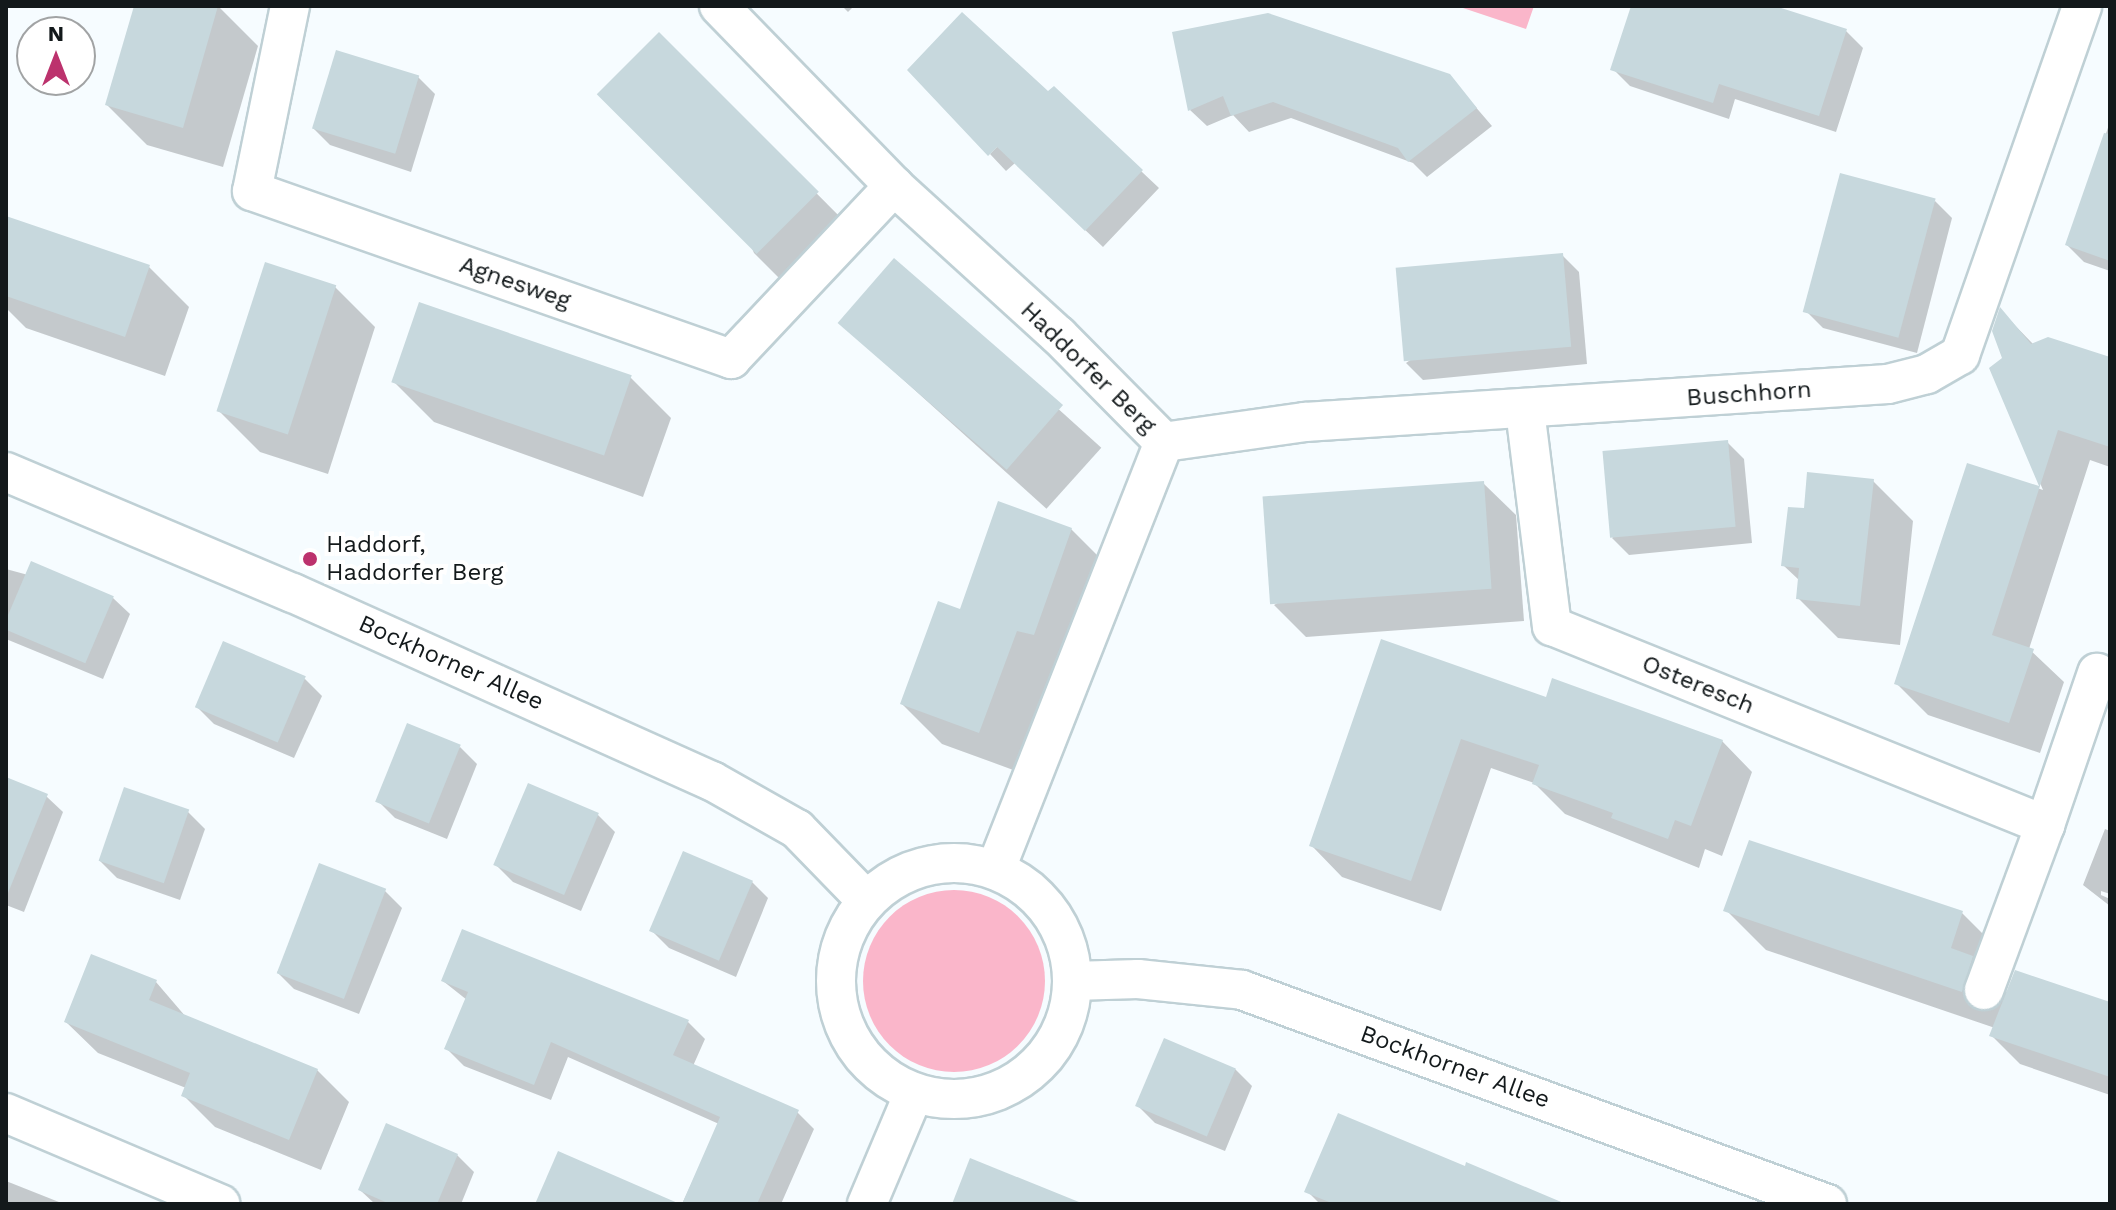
<!DOCTYPE html>
<style>
body{margin:0}
#map{position:relative;width:2116px;height:1210px;overflow:hidden;background:#f6fcff;font-family:"Work Sans",sans-serif}
div>[style]{position:absolute}
[style*='--x']{left:calc(var(--x)*1px);top:calc(var(--y)*1px);width:calc(var(--w)*1px);rotate:calc(var(--a)*1deg)}
.green>*{inset:0;background:#fab6ca}
.round{border-radius:50%}
.shadow>*{inset:0;background:#0003;transform-origin:0 0}
.building>*{inset:0;background:#c7d8dd;transform-origin:0 0}
.roads{filter:drop-shadow(2px 0 #bfd0d5) drop-shadow(-2px 0 #bfd0d5) drop-shadow(0 2px #bfd0d5) drop-shadow(0 -2px #bfd0d5)}
.street>*{height:38px;margin:-19px;padding:0 19px;transform-origin:19px;border-radius:19px;background:#fff}
.street>.ring{margin:-19px;padding:0;box-sizing:content-box;background:none;border:38px solid #fff;border-radius:50%}
.dots>*{width:22px;height:22px;translate:-50% -50%;box-sizing:border-box;border:4px solid #fff;border-radius:50%}
span{translate:-50% -50%;white-space:nowrap;text-align:center;line-height:1.15;-webkit-text-stroke:8px #fff;paint-order:stroke}
.street-label{font-size:24px;color:#13191b}
.poi-label{font-size:24px;color:#13191b}
.left{translate:0 -50%;text-align:left}
.frame{position:absolute;inset:0;border:8px solid #13191b;pointer-events:none}
.north{position:absolute;left:16px;top:16px;width:80px;height:80px;box-sizing:border-box;background:#fff;border:2px solid #a1a3a4;border-radius:50%;rotate:0deg;font-size:22px;font-weight:700;line-height:32px;text-align:center;color:#13191b}
.north::after{content:'';display:block;margin:auto;width:28px;height:36px;background:#bc326d;clip-path:polygon(50% 0,100% 100%,50% 72%,0 100%)}
</style>
<div id="map">
<div class="green">
<div style="clip-path:polygon(1457px 6px,1534px 6px,1526px 29px)"></div>
<div class="round" style="left:863px;top:890px;width:182px;height:182px"></div>
</div>
<div class="shadow">
<div style="clip-path:polygon(136px 6px,218px 6px,258px 46px,223px 167px,147px 145px,107px 105px)"></div>
<div style="clip-path:polygon(842px 6px,854px 6px,848px 12px)"></div>
<div style="clip-path:polygon(1633px 6px,1768px 6px,1846px 31px,1863px 48px,1836px 132px,1735px 99px,1729px 119px,1630px 86px,1613px 69px)"></div>
<div style="clip-path:polygon(1268px 15px,1449px 76px,1492px 126px,1427px 177px,1413px 163px,1291px 118px,1249px 132px,1233px 115px,1207px 126px,1190px 110px)"></div>
<div style="clip-path:polygon(659px 35px,856px 233px,794px 293px,754px 253px)"></div>
<div style="clip-path:polygon(418px 77px,435px 94px,411px 172px,330px 145px,313px 128px)"></div>
<div style="clip-path:polygon(1054px 89px,1159px 188px,1103px 247px,1015px 163px,1006px 171px,990px 154px)"></div>
<div style="clip-path:polygon(2110px 122px,2110px 271px,2084px 262px,2067px 245px)"></div>
<div style="clip-path:polygon(1935px 201px,1952px 218px,1917px 353px,1823px 328px,1806px 311px)"></div>
<div style="clip-path:polygon(6px 230px,149px 267px,189px 307px,165px 376px,26px 328px,6px 308px)"></div>
<div style="clip-path:polygon(1562px 255px,1579px 272px,1587px 364px,1423px 380px,1406px 363px)"></div>
<div style="left:894px;top:261px;width:279px;height:82px;rotate:42deg"></div>
<div style="clip-path:polygon(335px 287px,375px 327px,328px 474px,260px 452px,220px 412px)"></div>
<div style="clip-path:polygon(2001px 311px,2034px 345px,2110px 359px,2110px 467px,2090px 460px,2029px 649px,2064px 682px,2040px 753px,1928px 715px,1897px 684px,1968px 465px,2043px 490px,1992px 369px,2004px 358px)"></div>
<div style="clip-path:polygon(631px 378px,671px 418px,643px 497px,434px 422px,394px 382px)"></div>
<div style="clip-path:polygon(1727px 442px,1744px 459px,1752px 543px,1629px 555px,1612px 538px)"></div>
<div style="clip-path:polygon(1873px 481px,1913px 521px,1900px 645px,1838px 638px,1798px 598px,1800px 581px,1783px 565px,1806px 511px)"></div>
<div style="clip-path:polygon(1483px 483px,1516px 515px,1524px 621px,1306px 637px,1274px 605px)"></div>
<div style="clip-path:polygon(1071px 529px,1112px 570px,1019px 772px,942px 744px,902px 704px,961px 612px)"></div>
<div style="clip-path:polygon(6px 569px,113px 598px,130px 614px,103px 679px,6px 639px)"></div>
<div style="clip-path:polygon(1382px 642px,1547px 699px,1722px 741px,1752px 772px,1722px 856px,1705px 849px,1699px 868px,1565px 814px,1534px 783px,1491px 768px,1441px 911px,1342px 877px,1312px 846px)"></div>
<div style="clip-path:polygon(305px 679px,322px 696px,294px 758px,214px 724px,197px 707px)"></div>
<div style="clip-path:polygon(460px 747px,477px 764px,447px 839px,395px 818px,378px 801px)"></div>
<div style="clip-path:polygon(6px 779px,46px 796px,63px 812px,24px 912px,6px 905px)"></div>
<div style="clip-path:polygon(530px 786px,598px 815px,615px 832px,581px 911px,513px 882px,496px 865px)"></div>
<div style="clip-path:polygon(188px 812px,205px 829px,180px 900px,117px 878px,100px 861px)"></div>
<div style="clip-path:polygon(2105px 829px,2110px 831px,2110px 894px,2101px 891px,2101px 895px,2110px 899px,2110px 906px,2083px 885px)"></div>
<div style="clip-path:polygon(1750px 842px,1962px 913px,2002px 953px,1994px 979px,2008px 993px,2110px 1004px,2110px 1095px,2020px 1064px,1992px 1036px,1995px 1028px,1766px 950px,1726px 910px)"></div>
<div style="clip-path:polygon(751px 881px,768px 898px,736px 977px,669px 948px,652px 931px)"></div>
<div style="clip-path:polygon(385px 891px,402px 908px,359px 1014px,294px 989px,277px 972px)"></div>
<div style="clip-path:polygon(443px 981px,688px 1022px,705px 1039px,693px 1066px,797px 1112px,814px 1129px,781px 1204px,682px 1204px,719px 1124px,568px 1057px,551px 1100px,464px 1066px,447px 1049px,467px 1000px)"></div>
<div style="clip-path:polygon(156px 982px,186px 1017px,317px 1070px,349px 1102px,321px 1170px,215px 1127px,183px 1095px,186px 1088px,98px 1053px,66px 1022px)"></div>
<div style="clip-path:polygon(1235px 1069px,1252px 1086px,1225px 1151px,1155px 1123px,1138px 1106px)"></div>
<div style="clip-path:polygon(457px 1155px,474px 1172px,461px 1204px,375px 1204px,360px 1190px)"></div>
<div style="clip-path:polygon(1466px 1169px,1566px 1204px,1320px 1204px,1307px 1191px)"></div>
<div style="clip-path:polygon(6px 1181px,64px 1204px,6px 1204px)"></div>
</div>
<div class="building">
<div style="clip-path:polygon(134px 6px,218px 6px,183px 128px,105px 105px)"></div>
<div style="clip-path:polygon(1631px 6px,1775px 6px,1847px 29px,1819px 116px,1719px 84px,1713px 103px,1610px 70px)"></div>
<div style="clip-path:polygon(962px 12px,1048px 91px,1054px 86px,1143px 170px,1085px 231px,997px 147px,988px 156px,907px 70px)"></div>
<div style="clip-path:polygon(1268px 13px,1450px 74px,1477px 108px,1408px 162px,1398px 148px,1273px 102px,1231px 116px,1223px 96px,1188px 111px,1172px 32px)"></div>
<div style="left:659px;top:32px;width:226px;height:88px;rotate:45deg"></div>
<div style="left:336px;top:50px;width:87px;height:82px;rotate:17deg"></div>
<div style="clip-path:polygon(2104px 133px,2110px 134px,2110px 261px,2065px 245px)"></div>
<div style="left:1840px;top:173px;width:99px;height:144px;rotate:15deg"></div>
<div style="clip-path:polygon(6px 216px,150px 265px,125px 337px,6px 296px)"></div>
<div style="left:1563px;top:253px;width:94px;height:168px;rotate:85deg"></div>
<div style="left:894px;top:258px;width:224px;height:86px;rotate:41deg"></div>
<div style="left:265px;top:262px;width:75px;height:157px;rotate:18deg"></div>
<div style="left:419px;top:302px;width:225px;height:85px;rotate:19deg"></div>
<div style="clip-path:polygon(2000px 307px,2031px 344px,2048px 337px,2110px 357px,2110px 447px,2058px 430px,1992px 635px,2034px 649px,2009px 723px,1894px 684px,1967px 463px,2039px 486px,1989px 368px,2002px 358px,1992px 331px)"></div>
<div style="left:1728px;top:440px;width:87px;height:126px;rotate:85deg"></div>
<div style="clip-path:polygon(1807px 472px,1874px 479px,1860px 606px,1796px 599px,1799px 568px,1781px 566px,1788px 507px,1804px 508px)"></div>
<div style="left:1484px;top:481px;width:108px;height:222px;rotate:86deg"></div>
<div style="clip-path:polygon(998px 501px,1072px 528px,1034px 635px,1017px 631px,979px 733px,900px 704px,938px 601px,960px 609px)"></div>
<div style="left:31px;top:561px;width:90px;height:73px;rotate:23deg"></div>
<div style="clip-path:polygon(1381px 639px,1546px 697px,1552px 678px,1723px 740px,1691px 826px,1675px 820px,1668px 839px,1611px 818px,1613px 813px,1532px 784px,1539px 765px,1461px 739px,1411px 881px,1309px 846px)"></div>
<div style="left:223px;top:641px;width:90px;height:72px;rotate:23deg"></div>
<div style="left:407px;top:723px;width:58px;height:85px;rotate:22deg"></div>
<div style="clip-path:polygon(6px 777px,48px 794px,8px 893px,6px 893px)"></div>
<div style="left:528px;top:783px;width:77px;height:89px;rotate:23deg"></div>
<div style="left:124px;top:787px;width:69px;height:78px;rotate:19deg"></div>
<div style="clip-path:polygon(1749px 840px,1963px 911px,1951px 948px,1973px 956px,1962px 992px,1723px 911px)"></div>
<div style="left:683px;top:851px;width:76px;height:87px;rotate:23deg"></div>
<div style="left:319px;top:863px;width:72px;height:118px;rotate:21deg"></div>
<div style="clip-path:polygon(462px 929px,689px 1020px,673px 1055px,799px 1110px,757px 1204px,682px 1204px,720px 1117px,551px 1042px,534px 1085px,444px 1049px,468px 992px,441px 981px)"></div>
<div style="clip-path:polygon(91px 954px,157px 980px,149px 1000px,318px 1069px,289px 1140px,181px 1096px,190px 1073px,64px 1022px)"></div>
<div style="clip-path:polygon(2015px 970px,2110px 1002px,2110px 1077px,1989px 1036px)"></div>
<div style="left:1164px;top:1038px;width:78px;height:74px;rotate:23deg"></div>
<div style="clip-path:polygon(1338px 1113px,1465px 1166px,1466px 1162px,1566px 1204px,1334px 1204px,1304px 1192px)"></div>
<div style="clip-path:polygon(386px 1123px,458px 1154px,437px 1204px,390px 1204px,358px 1190px)"></div>
<div style="clip-path:polygon(558px 1151px,680px 1204px,535px 1204px)"></div>
<div style="clip-path:polygon(970px 1158px,1079px 1202px,1079px 1204px,952px 1204px)"></div>
</div>
<div class="roads">
<div class="street">
<div style="--x:290;--y:6;--w:189;--a:101.6"></div>
<div style="--x:252;--y:191;--w:508;--a:19.33"></div>
<div style="--x:731;--y:359;--w:238;--a:-46.7"></div>
<div style="--x:719;--y:6;--w:251;--a:45.8"></div>
<div style="--x:894;--y:186;--w:222;--a:42.3"></div>
<div style="--x:1058;--y:335;--w:151;--a:45.3"></div>
<div style="--x:1164;--y:442;--w:460;--a:111.5"></div>
<div style="--x:1525;--y:410;--w:218;--a:82.9"></div>
<div style="--x:1552;--y:626;--w:532;--a:21.98"></div>
<div style="--x:2045;--y:825;--w:161;--a:-71.1"></div>
<div style="--x:1164;--y:442;--w:142;--a:-8.1"></div>
<div style="--x:1305;--y:422;--w:584;--a:-3.73"></div>
<div style="--x:1888;--y:384;--w:40;--a:-14.4"></div>
<div style="--x:1927;--y:374;--w:38;--a:-30"></div>
<div style="--x:1960;--y:355;--w:370;--a:-70.7"></div>
<div style="--x:6;--y:472;--w:311;--a:22.9"></div>
<div style="--x:293;--y:593;--w:459;--a:24.2"></div>
<div style="--x:712;--y:781;--w:98;--a:29.5"></div>
<div style="--x:797;--y:829;--w:100;--a:45.8"></div>
<div class="ring" style="left:836px;top:863px;width:198px;height:198px"></div>
<div style="--x:1073;--y:981;--w:65;--a:-1.8"></div>
<div style="--x:1138;--y:979;--w:105;--a:6"></div>
<div style="--x:1242;--y:990;--w:623;--a:20.09"></div>
<div style="--x:1984;--y:990;--w:176;--a:-69.7"></div>
<div style="--x:6;--y:1113;--w:233;--a:23"></div>
<div style="--x:867;--y:1204;--w:121;--a:-67.1"></div>
</div>
</div>
<div class="dots">
<div style="left:310px;top:559px;background:#bc326d"></div>
</div>
<div class="street-label">
<span style="left:515px;top:283px;rotate:19deg">Agnesweg</span>
<span style="left:1088px;top:368px;rotate:44deg">Haddorfer Berg</span>
<span style="left:1749px;top:394px;rotate:-4deg">Buschhorn</span>
<span style="left:451px;top:663px;rotate:24deg">Bockhorner Allee</span>
<span style="left:1698px;top:685px;rotate:22deg">Osteresch</span>
<span style="left:1455px;top:1067px;rotate:20deg">Bockhorner Allee</span>
</div>
<div class="poi-label">
<span class="left" style="left:326px;top:559px">Haddorf,<br>Haddorfer Berg</span>
</div>
<div class="frame"></div>
<div class="north">N</div>
</div>
